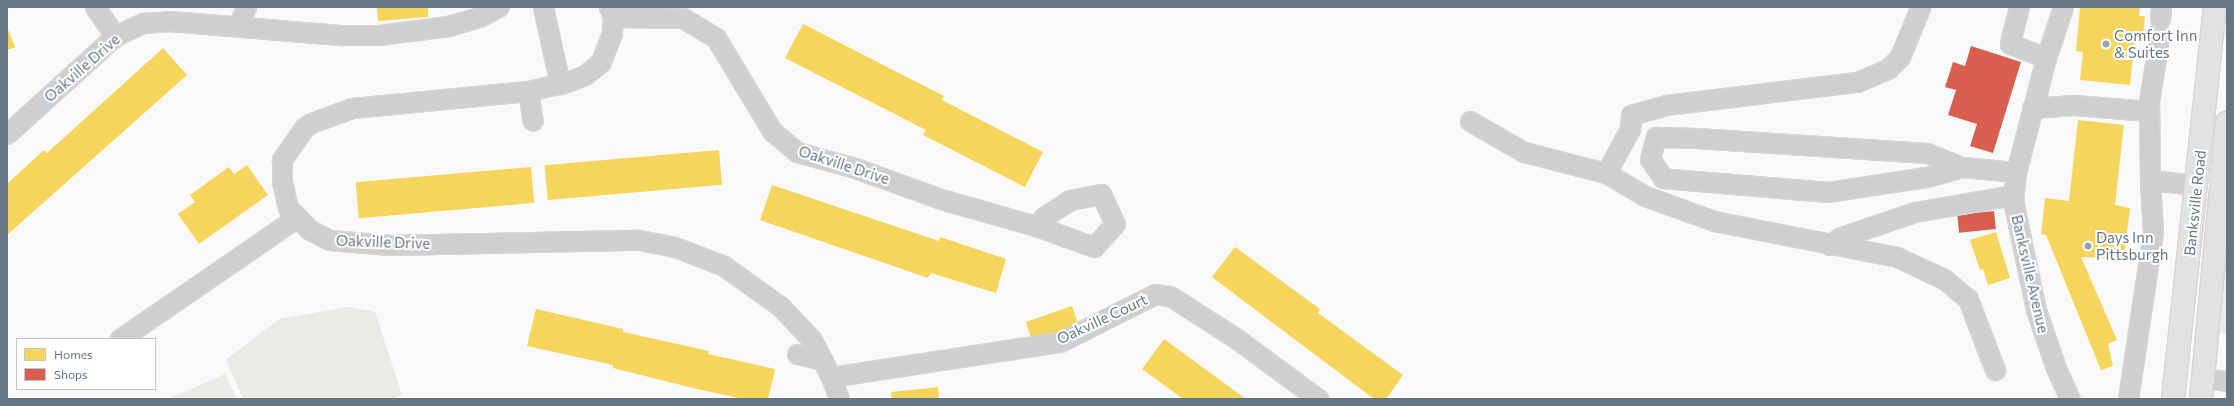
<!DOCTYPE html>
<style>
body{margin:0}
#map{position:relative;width:2234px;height:406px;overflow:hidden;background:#f9f9f9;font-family:Commissioner,sans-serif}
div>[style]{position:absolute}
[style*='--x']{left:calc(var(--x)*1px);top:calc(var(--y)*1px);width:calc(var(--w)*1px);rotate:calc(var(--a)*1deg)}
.green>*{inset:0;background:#e8ebe6}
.homes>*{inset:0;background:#f6d55c;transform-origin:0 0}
.shops>*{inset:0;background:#d6604d;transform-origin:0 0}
.minor-tunnel>*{height:19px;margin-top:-9.5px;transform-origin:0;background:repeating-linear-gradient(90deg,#d4d8dc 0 19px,transparent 0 29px)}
.roads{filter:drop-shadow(1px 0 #d5d6d7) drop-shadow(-1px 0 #d5d6d7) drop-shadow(0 1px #d5d6d7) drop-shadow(0 -1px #d5d6d7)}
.minor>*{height:19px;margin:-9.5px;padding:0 9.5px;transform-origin:9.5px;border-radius:9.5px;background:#cecfd0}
.major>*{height:22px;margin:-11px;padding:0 11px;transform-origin:11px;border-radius:11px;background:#e1e2e2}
.dots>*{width:11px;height:11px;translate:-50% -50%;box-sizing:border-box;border:2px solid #fff;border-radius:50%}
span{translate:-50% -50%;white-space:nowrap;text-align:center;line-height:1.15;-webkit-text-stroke:4px #fff;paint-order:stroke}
.poi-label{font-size:15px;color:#657683}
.left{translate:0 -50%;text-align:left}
.street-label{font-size:15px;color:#657683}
.frame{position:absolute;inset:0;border:8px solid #657683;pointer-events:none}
.legend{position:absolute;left:16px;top:338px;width:140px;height:52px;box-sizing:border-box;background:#fff;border:1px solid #c1c8cd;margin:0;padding:5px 7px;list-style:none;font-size:12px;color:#657683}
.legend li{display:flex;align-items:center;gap:8px;height:20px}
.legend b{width:20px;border:1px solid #c1c8cd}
</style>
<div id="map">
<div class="green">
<div style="clip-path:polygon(2227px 256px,2227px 334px,2220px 332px)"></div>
<div style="clip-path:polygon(348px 307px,375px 312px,402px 395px,393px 399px,243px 399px,226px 360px,279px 319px)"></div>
<div style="clip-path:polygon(225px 374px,237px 399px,168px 399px)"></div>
</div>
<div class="homes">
<div style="clip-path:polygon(377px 7px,428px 7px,428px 17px,378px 21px)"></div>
<div style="clip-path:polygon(2080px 7px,2140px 7px,2139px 16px,2145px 16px,2143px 37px,2135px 36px,2130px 85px,2080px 80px,2083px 52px,2076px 51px)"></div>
<div style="clip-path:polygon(803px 24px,944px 96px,942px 100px,1043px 152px,1025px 187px,923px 135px,926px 130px,785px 58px)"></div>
<div style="clip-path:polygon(7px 27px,15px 47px,7px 50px)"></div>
<div style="clip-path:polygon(163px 48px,187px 75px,7px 235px,7px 184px,44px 150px,47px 153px)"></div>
<div style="clip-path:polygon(2078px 120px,2124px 125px,2115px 205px,2130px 208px,2124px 259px,2081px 257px,2117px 340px,2108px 344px,2113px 366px,2101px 370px,2046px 235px,2041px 234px,2045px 198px,2069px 201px)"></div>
<div style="left:719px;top:150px;width:35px;height:175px;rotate:85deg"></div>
<div style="clip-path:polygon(247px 165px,268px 195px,199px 244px,178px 214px,195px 202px,190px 195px,229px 167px,234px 174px)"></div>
<div style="left:531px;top:167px;width:36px;height:176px;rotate:85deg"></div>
<div style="clip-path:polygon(772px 185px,939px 241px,940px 237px,1006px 259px,996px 293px,931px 273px,928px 278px,760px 220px)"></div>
<div style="clip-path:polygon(1996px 232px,2010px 278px,1988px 285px,1983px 269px,1980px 270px,1970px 240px)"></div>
<div style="clip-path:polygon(1235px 247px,1320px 309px,1318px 313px,1403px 375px,1386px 399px,1374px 399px,1212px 277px)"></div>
<div style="left:1072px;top:306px;width:21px;height:49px;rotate:71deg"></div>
<div style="clip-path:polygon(536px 309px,623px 329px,623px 332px,709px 351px,708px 354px,775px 369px,768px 399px,743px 399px,697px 389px,613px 368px,613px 365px,527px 346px)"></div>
<div style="clip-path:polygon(1164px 339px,1246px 399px,1183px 399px,1142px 369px)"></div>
<div style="clip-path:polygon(938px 387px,939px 399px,892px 399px,891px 392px)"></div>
</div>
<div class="shops">
<div style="clip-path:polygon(1971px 46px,2021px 62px,1993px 153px,1970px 146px,1977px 124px,1948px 115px,1956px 90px,1945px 87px,1953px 62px,1965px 66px)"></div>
<div style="left:1994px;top:211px;width:18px;height:37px;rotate:84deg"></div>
</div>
<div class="minor-tunnel">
<div style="--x:2158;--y:45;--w:26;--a:-86"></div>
</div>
<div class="roads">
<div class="minor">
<div style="--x:95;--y:7;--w:35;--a:55"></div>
<div style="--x:543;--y:7;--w:79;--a:77.6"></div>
<div style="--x:609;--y:7;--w:11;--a:68"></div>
<div style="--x:613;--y:17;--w:16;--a:94"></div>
<div style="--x:612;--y:33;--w:31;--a:111"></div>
<div style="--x:601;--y:62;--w:21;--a:141"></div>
<div style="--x:585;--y:75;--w:19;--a:159"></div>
<div style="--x:567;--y:82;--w:40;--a:167"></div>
<div style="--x:528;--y:91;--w:177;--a:174.5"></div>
<div style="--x:352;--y:108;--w:44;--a:159.9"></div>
<div style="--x:311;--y:123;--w:9;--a:144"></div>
<div style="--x:304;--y:128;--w:39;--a:125"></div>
<div style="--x:282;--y:160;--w:22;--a:90"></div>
<div style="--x:282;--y:182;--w:27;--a:77"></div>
<div style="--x:288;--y:208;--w:31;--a:45"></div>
<div style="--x:310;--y:230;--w:22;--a:27"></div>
<div style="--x:330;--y:240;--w:60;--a:4.8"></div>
<div style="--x:390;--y:245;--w:249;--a:-1.2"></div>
<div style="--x:639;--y:240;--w:37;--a:11"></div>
<div style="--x:675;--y:247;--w:53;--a:21.2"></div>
<div style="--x:724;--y:266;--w:70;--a:35.7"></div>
<div style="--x:781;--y:307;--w:45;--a:46.8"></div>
<div style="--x:812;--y:340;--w:42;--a:62.8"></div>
<div style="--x:831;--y:377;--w:23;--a:70"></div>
<div style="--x:2019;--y:7;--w:38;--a:104"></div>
<div style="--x:2010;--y:44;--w:39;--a:21"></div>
<div style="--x:2063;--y:7;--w:54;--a:108.4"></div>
<div style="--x:2046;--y:58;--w:118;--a:104.7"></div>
<div style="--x:2016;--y:172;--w:28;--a:96"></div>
<div style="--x:2013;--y:200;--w:112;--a:78.2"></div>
<div style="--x:2036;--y:310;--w:61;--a:71"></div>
<div style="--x:2056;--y:368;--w:34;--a:66"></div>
<div style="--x:613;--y:17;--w:70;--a:0.8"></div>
<div style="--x:683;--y:18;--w:39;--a:31"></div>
<div style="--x:716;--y:38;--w:109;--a:58.9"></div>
<div style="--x:772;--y:131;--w:33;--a:40"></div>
<div style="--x:797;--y:152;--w:60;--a:15.4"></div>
<div style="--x:855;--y:168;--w:91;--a:19.8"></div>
<div style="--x:941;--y:199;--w:99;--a:15.9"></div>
<div style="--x:1036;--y:226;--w:62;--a:19.9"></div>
<div style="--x:1094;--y:247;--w:31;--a:-48"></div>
<div style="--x:1115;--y:224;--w:33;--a:-115"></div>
<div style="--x:1101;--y:194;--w:32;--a:169"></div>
<div style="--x:1070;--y:200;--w:31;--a:147"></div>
<div style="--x:1044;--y:217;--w:12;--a:132"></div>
<div style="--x:2160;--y:19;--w:12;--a:-85"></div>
<div style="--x:238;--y:26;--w:21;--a:-67"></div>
<div style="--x:2158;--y:45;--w:58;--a:99"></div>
<div style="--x:2149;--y:102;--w:78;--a:89.3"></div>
<div style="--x:2150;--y:180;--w:47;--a:6.1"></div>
<div style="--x:528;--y:91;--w:30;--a:81"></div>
<div style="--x:2032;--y:108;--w:42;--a:-4.1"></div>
<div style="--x:2074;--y:105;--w:75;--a:4.6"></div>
<div style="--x:1470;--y:121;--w:62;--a:29.9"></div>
<div style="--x:1524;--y:152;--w:85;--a:14.4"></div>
<div style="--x:1606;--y:173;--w:45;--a:30.5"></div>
<div style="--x:1645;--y:196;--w:73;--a:19.9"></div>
<div style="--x:1714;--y:221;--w:187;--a:11.1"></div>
<div style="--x:1897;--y:257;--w:52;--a:25.1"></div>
<div style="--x:1944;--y:279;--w:31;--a:40"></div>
<div style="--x:1968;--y:299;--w:76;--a:69.2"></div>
<div style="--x:7;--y:134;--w:146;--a:-42.2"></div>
<div style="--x:115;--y:36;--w:31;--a:-25"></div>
<div style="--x:143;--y:23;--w:27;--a:-4"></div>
<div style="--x:170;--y:21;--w:173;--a:4.7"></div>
<div style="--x:342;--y:35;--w:37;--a:0"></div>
<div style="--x:379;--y:35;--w:70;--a:-7.4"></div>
<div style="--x:448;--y:26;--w:32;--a:-16"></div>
<div style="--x:479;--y:17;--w:22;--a:-27"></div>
<div style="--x:1962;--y:167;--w:37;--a:164"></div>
<div style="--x:1926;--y:177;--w:99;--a:171.3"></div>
<div style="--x:1828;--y:192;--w:166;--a:-175.2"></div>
<div style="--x:1663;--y:178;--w:23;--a:-124"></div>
<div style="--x:1650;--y:159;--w:23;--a:-75"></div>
<div style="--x:1656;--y:137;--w:40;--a:1.4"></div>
<div style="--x:1696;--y:138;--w:231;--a:3.7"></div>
<div style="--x:1927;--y:153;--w:38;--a:22"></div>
<div style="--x:1962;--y:167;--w:54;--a:5.3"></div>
<div style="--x:1606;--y:173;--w:50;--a:-61.4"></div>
<div style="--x:1630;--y:129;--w:14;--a:-86"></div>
<div style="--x:1631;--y:115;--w:36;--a:-16"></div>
<div style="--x:1666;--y:105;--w:192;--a:-6.9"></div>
<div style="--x:1857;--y:82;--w:34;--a:-23"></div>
<div style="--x:1888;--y:69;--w:17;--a:-45"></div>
<div style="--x:1900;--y:57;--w:53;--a:-67.8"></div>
<div style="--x:1829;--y:245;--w:14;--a:-34"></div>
<div style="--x:1841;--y:237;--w:78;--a:-18.7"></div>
<div style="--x:1915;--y:212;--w:99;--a:-9.8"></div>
<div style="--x:120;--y:339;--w:214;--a:-34.5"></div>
<div style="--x:797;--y:354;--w:26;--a:13"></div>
<div style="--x:831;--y:377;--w:232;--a:-8.7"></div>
<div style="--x:1060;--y:342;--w:106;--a:-26.8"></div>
<div style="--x:1155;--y:294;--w:15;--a:8"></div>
<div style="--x:1170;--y:296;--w:80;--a:32.7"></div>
<div style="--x:1237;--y:339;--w:101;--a:36.5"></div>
<div style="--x:2203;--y:378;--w:24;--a:7"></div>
<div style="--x:2128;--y:399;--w:169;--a:-81.5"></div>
<div style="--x:2153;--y:232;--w:52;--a:-93.3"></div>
</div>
<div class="major">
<div style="--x:2173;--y:399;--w:394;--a:-83.9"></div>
<div style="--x:2201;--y:399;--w:278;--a:-84.6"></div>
</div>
</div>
<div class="dots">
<div style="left:2106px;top:44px;background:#99a4ac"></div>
<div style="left:2088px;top:246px;background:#99a4ac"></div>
</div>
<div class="poi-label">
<span class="left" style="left:2114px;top:44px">Comfort Inn<br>&amp; Suites</span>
<span class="left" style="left:2096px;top:246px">Days Inn<br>Pittsburgh</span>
</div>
<div class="street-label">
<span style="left:82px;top:68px;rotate:-41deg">Oakville Drive</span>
<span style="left:844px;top:165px;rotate:18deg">Oakville Drive</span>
<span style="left:2195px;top:203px;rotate:-84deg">Banksville Road</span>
<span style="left:383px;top:242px;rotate:2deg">Oakville Drive</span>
<span style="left:2030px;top:274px;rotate:77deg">Banksville Avenue</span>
<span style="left:1102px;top:319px;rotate:-25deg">Oakville Court</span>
</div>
<div class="frame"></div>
<ul class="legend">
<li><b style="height:11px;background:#f6d55c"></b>Homes</li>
<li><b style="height:11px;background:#d6604d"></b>Shops</li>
</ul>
</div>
